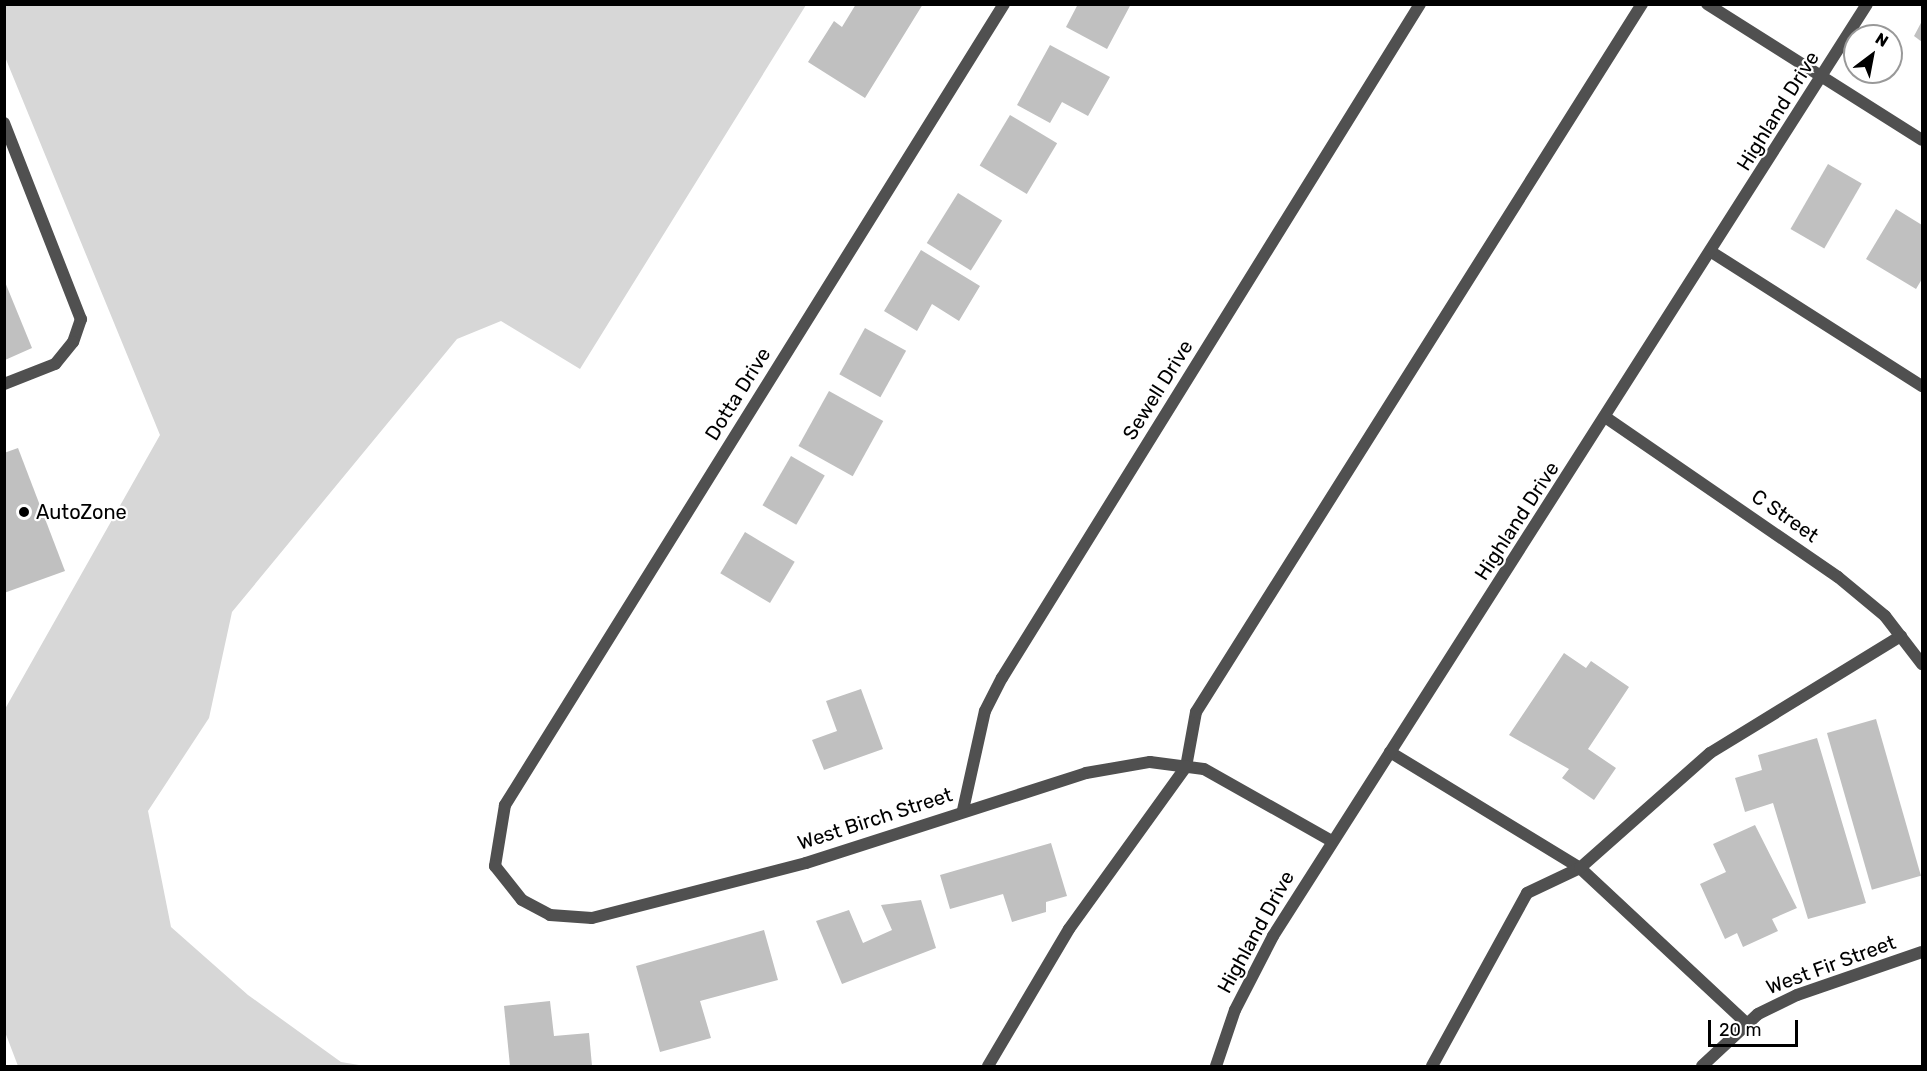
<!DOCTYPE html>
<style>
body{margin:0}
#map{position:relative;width:1927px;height:1071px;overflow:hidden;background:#fff;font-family:Rubik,sans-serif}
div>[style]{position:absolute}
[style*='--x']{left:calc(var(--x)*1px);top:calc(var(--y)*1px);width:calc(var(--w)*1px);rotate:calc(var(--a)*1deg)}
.green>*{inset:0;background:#d7d7d7}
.building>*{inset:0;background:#c0c0c0;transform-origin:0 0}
.service>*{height:12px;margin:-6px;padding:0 6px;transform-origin:6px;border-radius:6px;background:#505050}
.minor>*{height:12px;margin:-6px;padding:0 6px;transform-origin:6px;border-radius:6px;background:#505050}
.dots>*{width:16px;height:16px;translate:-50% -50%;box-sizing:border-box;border:3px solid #fff;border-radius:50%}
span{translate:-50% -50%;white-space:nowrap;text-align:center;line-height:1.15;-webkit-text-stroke:4.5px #fff;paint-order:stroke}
.street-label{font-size:20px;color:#000}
.poi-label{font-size:20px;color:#000}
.left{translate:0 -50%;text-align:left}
.frame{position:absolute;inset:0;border:6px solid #000;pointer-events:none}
.north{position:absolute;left:1843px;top:24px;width:60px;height:60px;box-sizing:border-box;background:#fff;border:2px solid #999;border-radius:50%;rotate:32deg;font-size:16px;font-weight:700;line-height:24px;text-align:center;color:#000}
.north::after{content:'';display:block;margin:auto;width:21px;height:27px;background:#000;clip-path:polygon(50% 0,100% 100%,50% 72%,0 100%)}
.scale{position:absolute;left:1708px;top:1020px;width:90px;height:27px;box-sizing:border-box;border:3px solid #000;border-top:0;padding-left:8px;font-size:18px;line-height:21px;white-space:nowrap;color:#000;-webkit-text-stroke:4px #fff;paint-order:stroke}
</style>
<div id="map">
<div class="green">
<div style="clip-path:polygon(4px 5px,806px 5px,580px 369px,501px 321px,457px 339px,232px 612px,209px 718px,148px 811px,171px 927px,248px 995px,341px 1062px,365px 1066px,18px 1066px,5px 1032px,5px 709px,160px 435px,5px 57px)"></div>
</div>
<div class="building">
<div style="clip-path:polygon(856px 4px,923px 4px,865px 98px,808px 62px,834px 21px,842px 27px)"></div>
<div style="clip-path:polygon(1078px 4px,1131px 4px,1107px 49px,1066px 27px)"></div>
<div style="clip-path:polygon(1922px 21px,1922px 42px,1914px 36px)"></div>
<div style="clip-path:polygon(1050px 45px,1110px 77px,1088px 116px,1062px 102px,1050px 123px,1017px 105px)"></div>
<div style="left:1010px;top:115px;width:55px;height:59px;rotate:31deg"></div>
<div style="left:1828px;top:164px;width:39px;height:75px;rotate:30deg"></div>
<div style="left:958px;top:193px;width:52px;height:59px;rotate:32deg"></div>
<div style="clip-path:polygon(1896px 209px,1922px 225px,1922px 279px,1916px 289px,1866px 259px)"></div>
<div style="clip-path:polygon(921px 250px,980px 286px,959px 321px,932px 304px,917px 331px,884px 311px)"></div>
<div style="clip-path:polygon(5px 282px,32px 348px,5px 360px)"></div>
<div style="left:865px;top:328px;width:47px;height:53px;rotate:29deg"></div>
<div style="left:829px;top:391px;width:62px;height:63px;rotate:29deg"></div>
<div style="clip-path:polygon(18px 448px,65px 571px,4px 593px,4px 453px)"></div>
<div style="left:791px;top:456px;width:39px;height:57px;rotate:30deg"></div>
<div style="left:745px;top:532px;width:58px;height:48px;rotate:31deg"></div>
<div style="clip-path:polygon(1564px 653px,1586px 668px,1591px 661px,1629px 687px,1588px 749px,1616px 768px,1594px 800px,1562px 778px,1569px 769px,1509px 735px)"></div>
<div style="clip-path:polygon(861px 689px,883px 749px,824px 770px,812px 740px,837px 731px,826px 701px)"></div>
<div style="left:1876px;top:719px;width:163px;height:51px;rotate:74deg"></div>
<div style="clip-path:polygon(1817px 738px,1866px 903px,1808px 919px,1773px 803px,1745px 812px,1735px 778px,1762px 770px,1758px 755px)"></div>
<div style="clip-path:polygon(1755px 825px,1797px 908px,1772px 919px,1778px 931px,1743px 947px,1737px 933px,1725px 939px,1700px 884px,1726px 872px,1713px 844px)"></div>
<div style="clip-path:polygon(1051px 843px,1067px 896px,1046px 902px,1046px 912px,1012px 922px,1003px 894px,950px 909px,940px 875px)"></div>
<div style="clip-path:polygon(921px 900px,936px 948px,842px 984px,816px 921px,849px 910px,863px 943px,892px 930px,881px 905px)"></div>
<div style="clip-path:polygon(764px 930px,778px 980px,700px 1001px,711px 1038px,660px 1052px,636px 966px)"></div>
<div style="clip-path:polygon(550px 1001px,554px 1036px,589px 1033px,592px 1066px,510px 1066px,504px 1006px)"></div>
</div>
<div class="service">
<div style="--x:4;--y:123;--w:211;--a:68.6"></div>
<div style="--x:81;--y:319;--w:24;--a:109"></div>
<div style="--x:73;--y:342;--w:28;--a:129"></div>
<div style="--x:55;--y:364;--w:55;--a:158.6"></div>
<div style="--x:1713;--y:253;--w:248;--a:32.5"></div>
<div style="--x:1390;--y:752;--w:223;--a:31.4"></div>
<div style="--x:1580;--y:868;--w:227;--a:43"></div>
<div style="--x:988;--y:1066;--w:159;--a:-59.4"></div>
<div style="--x:1069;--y:929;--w:200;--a:-54.2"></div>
<div style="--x:1186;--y:767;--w:56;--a:-79.7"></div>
<div style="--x:1196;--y:712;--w:837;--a:-57.79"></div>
<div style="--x:1432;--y:1066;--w:197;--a:-61.2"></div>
<div style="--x:1527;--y:893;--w:59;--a:-25.3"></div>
<div style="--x:1580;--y:868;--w:174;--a:-41.5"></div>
<div style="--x:1710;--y:753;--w:224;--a:-31.5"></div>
</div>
<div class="minor">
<div style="--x:1004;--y:4;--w:944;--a:121.92"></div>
<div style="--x:505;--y:805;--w:62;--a:99.3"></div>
<div style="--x:495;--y:866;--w:43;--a:51.5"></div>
<div style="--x:522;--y:900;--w:32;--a:28"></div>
<div style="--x:550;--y:915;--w:42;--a:4.1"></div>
<div style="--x:592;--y:918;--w:221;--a:-14.4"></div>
<div style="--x:806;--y:863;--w:294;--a:-17.8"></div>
<div style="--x:1086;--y:773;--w:65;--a:-9.8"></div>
<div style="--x:1150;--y:762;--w:54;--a:7.4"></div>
<div style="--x:1204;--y:769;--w:147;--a:29.4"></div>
<div style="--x:1707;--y:4;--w:254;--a:32.3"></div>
<div style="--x:1608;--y:419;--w:279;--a:34.5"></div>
<div style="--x:1838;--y:577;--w:61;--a:39.7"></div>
<div style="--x:1885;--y:616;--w:61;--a:52.4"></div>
<div style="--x:963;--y:810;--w:101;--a:-77.5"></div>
<div style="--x:985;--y:711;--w:37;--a:-63"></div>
<div style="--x:1002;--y:678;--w:793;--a:-58.19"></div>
<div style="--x:1216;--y:1066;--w:59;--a:-71.3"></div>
<div style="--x:1235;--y:1010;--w:83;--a:-62.8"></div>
<div style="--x:1273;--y:936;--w:1105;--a:-57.49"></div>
<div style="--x:1702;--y:1066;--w:76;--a:-42.9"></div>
<div style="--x:1758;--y:1014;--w:43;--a:-26"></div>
<div style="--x:1797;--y:995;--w:132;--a:-19"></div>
</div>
<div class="dots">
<div style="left:24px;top:512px;background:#000"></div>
</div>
<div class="street-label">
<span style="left:1778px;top:111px;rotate:-58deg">Highland Drive</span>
<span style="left:1158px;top:390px;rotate:-58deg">Sewell Drive</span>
<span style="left:738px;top:394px;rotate:-58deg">Dotta Drive</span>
<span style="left:1785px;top:516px;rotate:35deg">C Street</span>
<span style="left:1517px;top:521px;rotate:-57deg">Highland Drive</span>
<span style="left:875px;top:819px;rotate:-18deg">West Birch Street</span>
<span style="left:1256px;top:932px;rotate:-61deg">Highland Drive</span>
<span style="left:1831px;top:965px;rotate:-20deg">West Fir Street</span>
</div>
<div class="poi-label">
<span class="left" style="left:36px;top:512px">AutoZone</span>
</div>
<div class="frame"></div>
<div class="north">N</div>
<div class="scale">20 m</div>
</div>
